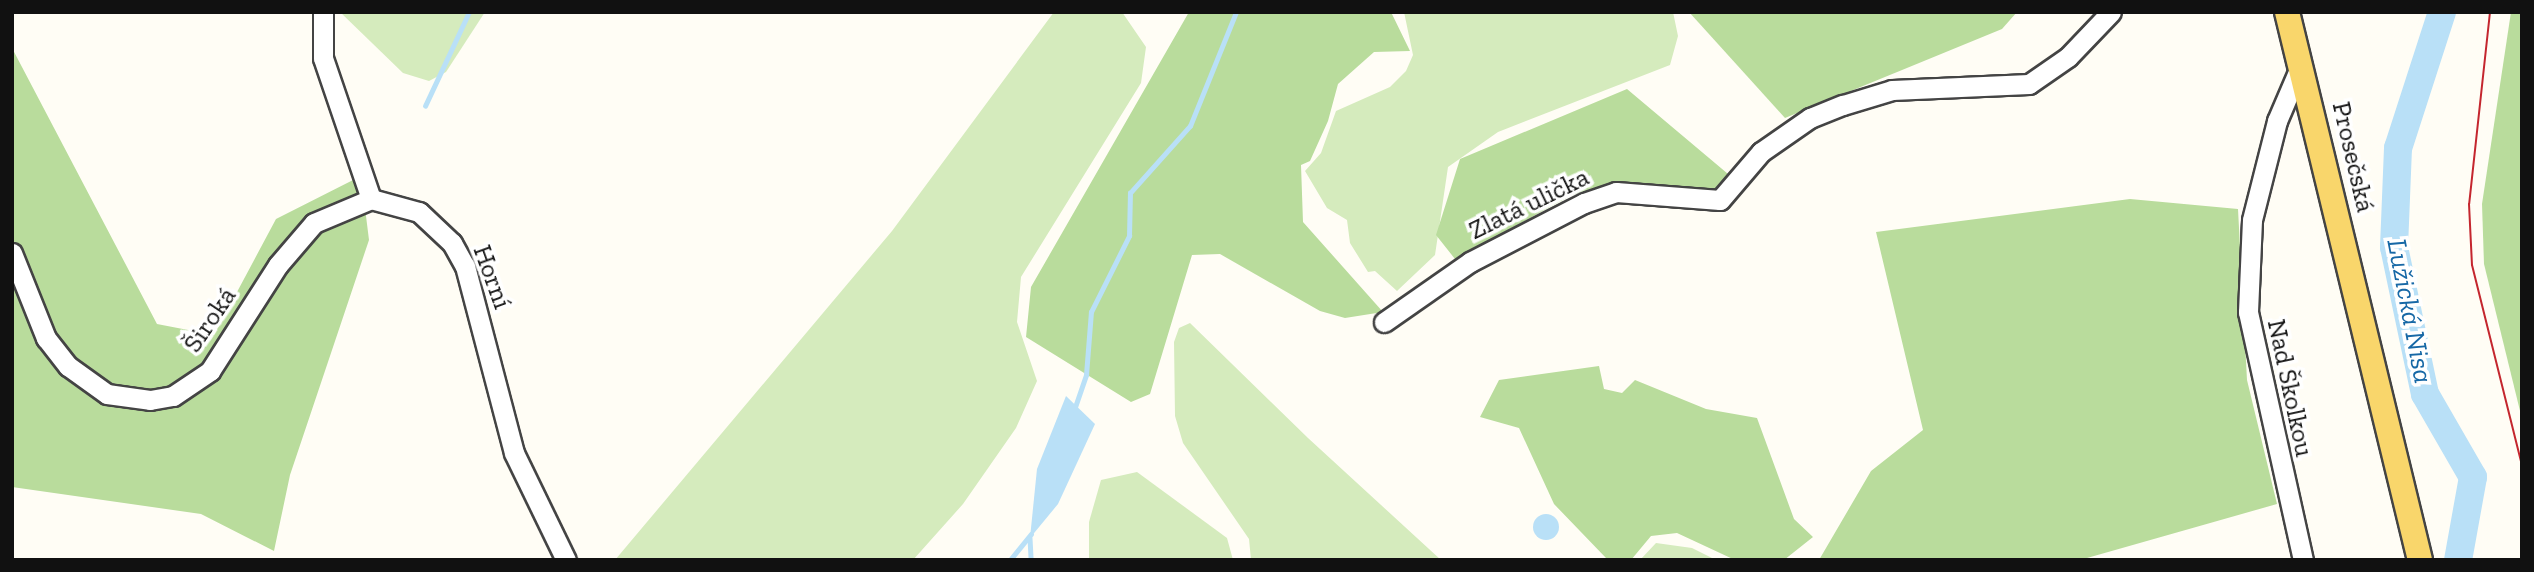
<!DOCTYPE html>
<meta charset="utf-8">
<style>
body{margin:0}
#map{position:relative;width:2534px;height:572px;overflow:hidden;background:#fffdf5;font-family:"Zilla Slab",serif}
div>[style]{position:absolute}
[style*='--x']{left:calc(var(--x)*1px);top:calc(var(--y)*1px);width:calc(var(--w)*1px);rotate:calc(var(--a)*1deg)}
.green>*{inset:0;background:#d5ebbd}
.forest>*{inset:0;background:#b9dc9c}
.water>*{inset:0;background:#b9e0f7}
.round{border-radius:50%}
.stream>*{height:4.5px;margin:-2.25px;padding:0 2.25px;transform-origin:2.25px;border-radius:2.25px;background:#b9e0f7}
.river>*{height:28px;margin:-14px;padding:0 14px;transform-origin:14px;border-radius:14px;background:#b9e0f7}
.roads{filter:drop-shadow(2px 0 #444) drop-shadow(-2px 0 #444) drop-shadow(0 2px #444) drop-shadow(0 -2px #444)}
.minor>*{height:19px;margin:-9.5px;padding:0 9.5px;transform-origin:9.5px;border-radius:9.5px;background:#fff}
.major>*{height:24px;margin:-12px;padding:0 12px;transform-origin:12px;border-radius:12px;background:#f9d66b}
.tram>*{height:2px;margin:-1px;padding:0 1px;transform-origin:1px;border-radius:1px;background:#c4262e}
span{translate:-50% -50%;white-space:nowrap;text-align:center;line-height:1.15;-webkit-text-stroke:7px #fff;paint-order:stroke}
.street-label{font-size:26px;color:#111}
.water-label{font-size:28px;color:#1768a6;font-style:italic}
.frame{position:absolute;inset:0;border:14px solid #111;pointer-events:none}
</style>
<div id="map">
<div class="green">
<div style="clip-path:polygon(340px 12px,485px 12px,446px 72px,429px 81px,403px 73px)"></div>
<div style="clip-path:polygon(1054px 12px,1122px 12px,1146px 47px,1141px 83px,1021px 277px,1017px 322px,1037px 381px,1016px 428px,963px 504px,913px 560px,615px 560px,892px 231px)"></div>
<div style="clip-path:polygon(1404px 12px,1673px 12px,1678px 36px,1670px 65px,1498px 132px,1448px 167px,1435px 255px,1397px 291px,1375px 271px,1368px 272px,1350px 243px,1347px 220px,1327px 208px,1305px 171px,1321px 153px,1336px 111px,1390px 87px,1406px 71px,1413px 55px)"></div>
<div style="clip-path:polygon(1190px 323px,1308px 438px,1441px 560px,1251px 560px,1249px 539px,1183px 443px,1175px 416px,1174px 342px,1179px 328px)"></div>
<div style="clip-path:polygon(1137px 472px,1227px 538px,1233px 560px,1089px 560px,1089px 522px,1101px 480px)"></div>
<div style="clip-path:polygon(1656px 543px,1692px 548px,1716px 560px,1640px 560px)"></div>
</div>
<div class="forest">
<div style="clip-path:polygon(1189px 12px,1391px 12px,1410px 51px,1374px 52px,1338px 84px,1328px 121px,1310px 161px,1301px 165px,1303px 222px,1383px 312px,1345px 318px,1320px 311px,1220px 254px,1192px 255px,1150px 394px,1131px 402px,1026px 337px,1031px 287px)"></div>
<div style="clip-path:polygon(1689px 12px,2017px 12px,2002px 29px,1785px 118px)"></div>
<div style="clip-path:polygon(2511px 12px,2522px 12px,2522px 419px,2484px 264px,2482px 204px)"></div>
<div style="clip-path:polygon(12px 48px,157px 324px,214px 335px,276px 219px,361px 176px,369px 240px,290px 475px,274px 551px,201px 514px,12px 487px)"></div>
<div style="clip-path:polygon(1627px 89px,1734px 179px,1712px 196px,1622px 182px,1572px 195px,1455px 259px,1436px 235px,1460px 159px)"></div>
<div style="clip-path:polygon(2130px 199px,2238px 209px,2247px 380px,2277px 504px,2080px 560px,1819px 560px,1871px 471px,1923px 430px,1876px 232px)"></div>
<div style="clip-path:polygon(1599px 366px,1604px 389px,1622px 393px,1635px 380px,1706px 409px,1757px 418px,1794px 519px,1813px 537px,1784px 560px,1735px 560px,1677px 533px,1651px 536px,1631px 560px,1587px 560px,1606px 558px,1554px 504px,1519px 428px,1480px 417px,1499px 380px)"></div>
</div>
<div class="water">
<div style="clip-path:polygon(1066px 396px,1095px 424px,1058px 504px,1030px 538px,1037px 469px)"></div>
<div class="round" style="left:1533px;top:514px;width:26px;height:26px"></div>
</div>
<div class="stream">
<div style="--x:425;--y:106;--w:104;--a:-64.9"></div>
<div style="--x:1074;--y:410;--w:37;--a:-71"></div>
<div style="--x:1086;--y:375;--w:63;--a:-85.5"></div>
<div style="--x:1091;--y:312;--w:85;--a:-63.4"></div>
<div style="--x:1129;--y:236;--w:43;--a:-88.7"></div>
<div style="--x:1130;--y:193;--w:90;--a:-48.2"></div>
<div style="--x:1190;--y:126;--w:123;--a:-68"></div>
<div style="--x:1030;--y:538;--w:22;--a:87"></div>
<div style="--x:1010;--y:560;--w:33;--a:-51"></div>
</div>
<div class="river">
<div style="--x:2442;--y:12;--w:143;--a:107.9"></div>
<div style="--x:2398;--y:148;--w:99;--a:92.3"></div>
<div style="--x:2394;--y:247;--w:150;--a:78.1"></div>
<div style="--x:2425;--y:394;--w:96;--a:60"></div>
<div style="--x:2473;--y:477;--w:84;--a:100.2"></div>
</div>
<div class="roads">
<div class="minor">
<div style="--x:323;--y:12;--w:46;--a:90"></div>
<div style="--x:323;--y:58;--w:149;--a:71.2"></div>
<div style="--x:2301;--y:65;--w:61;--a:113.2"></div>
<div style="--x:2277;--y:121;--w:102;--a:104.2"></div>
<div style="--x:2252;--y:220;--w:92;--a:92.5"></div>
<div style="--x:2248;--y:312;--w:254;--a:77.5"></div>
<div style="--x:12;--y:253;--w:92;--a:68.2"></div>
<div style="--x:46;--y:338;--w:36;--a:52"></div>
<div style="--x:68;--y:366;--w:48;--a:35.7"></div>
<div style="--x:107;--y:394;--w:43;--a:7.9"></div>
<div style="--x:150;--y:400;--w:23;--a:-10"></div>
<div style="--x:173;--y:396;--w:45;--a:-34"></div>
<div style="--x:210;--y:371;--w:126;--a:-57.3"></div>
<div style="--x:278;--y:265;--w:55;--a:-49.4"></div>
<div style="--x:314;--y:223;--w:62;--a:-22.8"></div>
<div style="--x:371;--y:199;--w:50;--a:15.2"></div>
<div style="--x:419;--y:212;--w:45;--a:43.2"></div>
<div style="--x:452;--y:243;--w:26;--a:61"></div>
<div style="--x:465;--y:266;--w:193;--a:75.3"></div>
<div style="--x:514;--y:453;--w:119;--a:64.1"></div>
<div style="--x:1384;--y:322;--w:105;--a:-34.9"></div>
<div style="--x:1470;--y:262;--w:128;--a:-27.4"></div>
<div style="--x:1584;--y:203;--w:34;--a:-19"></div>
<div style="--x:1616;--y:192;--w:104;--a:4.4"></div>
<div style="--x:1720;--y:200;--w:63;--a:-49.5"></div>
<div style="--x:1761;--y:152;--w:60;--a:-34.8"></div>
<div style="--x:1810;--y:118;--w:35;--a:-22"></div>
<div style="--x:1843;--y:105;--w:51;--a:-17"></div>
<div style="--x:1892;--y:90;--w:137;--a:-2.5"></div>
<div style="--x:2029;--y:84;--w:47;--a:-34.7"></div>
<div style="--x:2068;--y:57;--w:62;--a:-46.3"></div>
</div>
<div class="major">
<div style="--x:2287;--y:12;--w:564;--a:76.36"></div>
</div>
</div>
<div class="tram">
<div style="--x:2490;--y:12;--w:193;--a:96.2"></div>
<div style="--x:2469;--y:204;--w:61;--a:87.2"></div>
<div style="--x:2472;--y:265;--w:207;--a:76"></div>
</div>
<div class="street-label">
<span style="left:2353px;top:157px;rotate:77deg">Prosečská</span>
<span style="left:1529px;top:204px;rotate:-26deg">Zlatá ulička</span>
<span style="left:492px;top:277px;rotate:70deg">Horní</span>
<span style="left:210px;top:320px;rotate:-56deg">Široká</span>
<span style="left:2290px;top:388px;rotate:78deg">Nad Školkou</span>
</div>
<div class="water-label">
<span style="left:2410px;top:311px;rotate:79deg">Lužická Nisa</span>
</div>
<div class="frame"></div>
</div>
